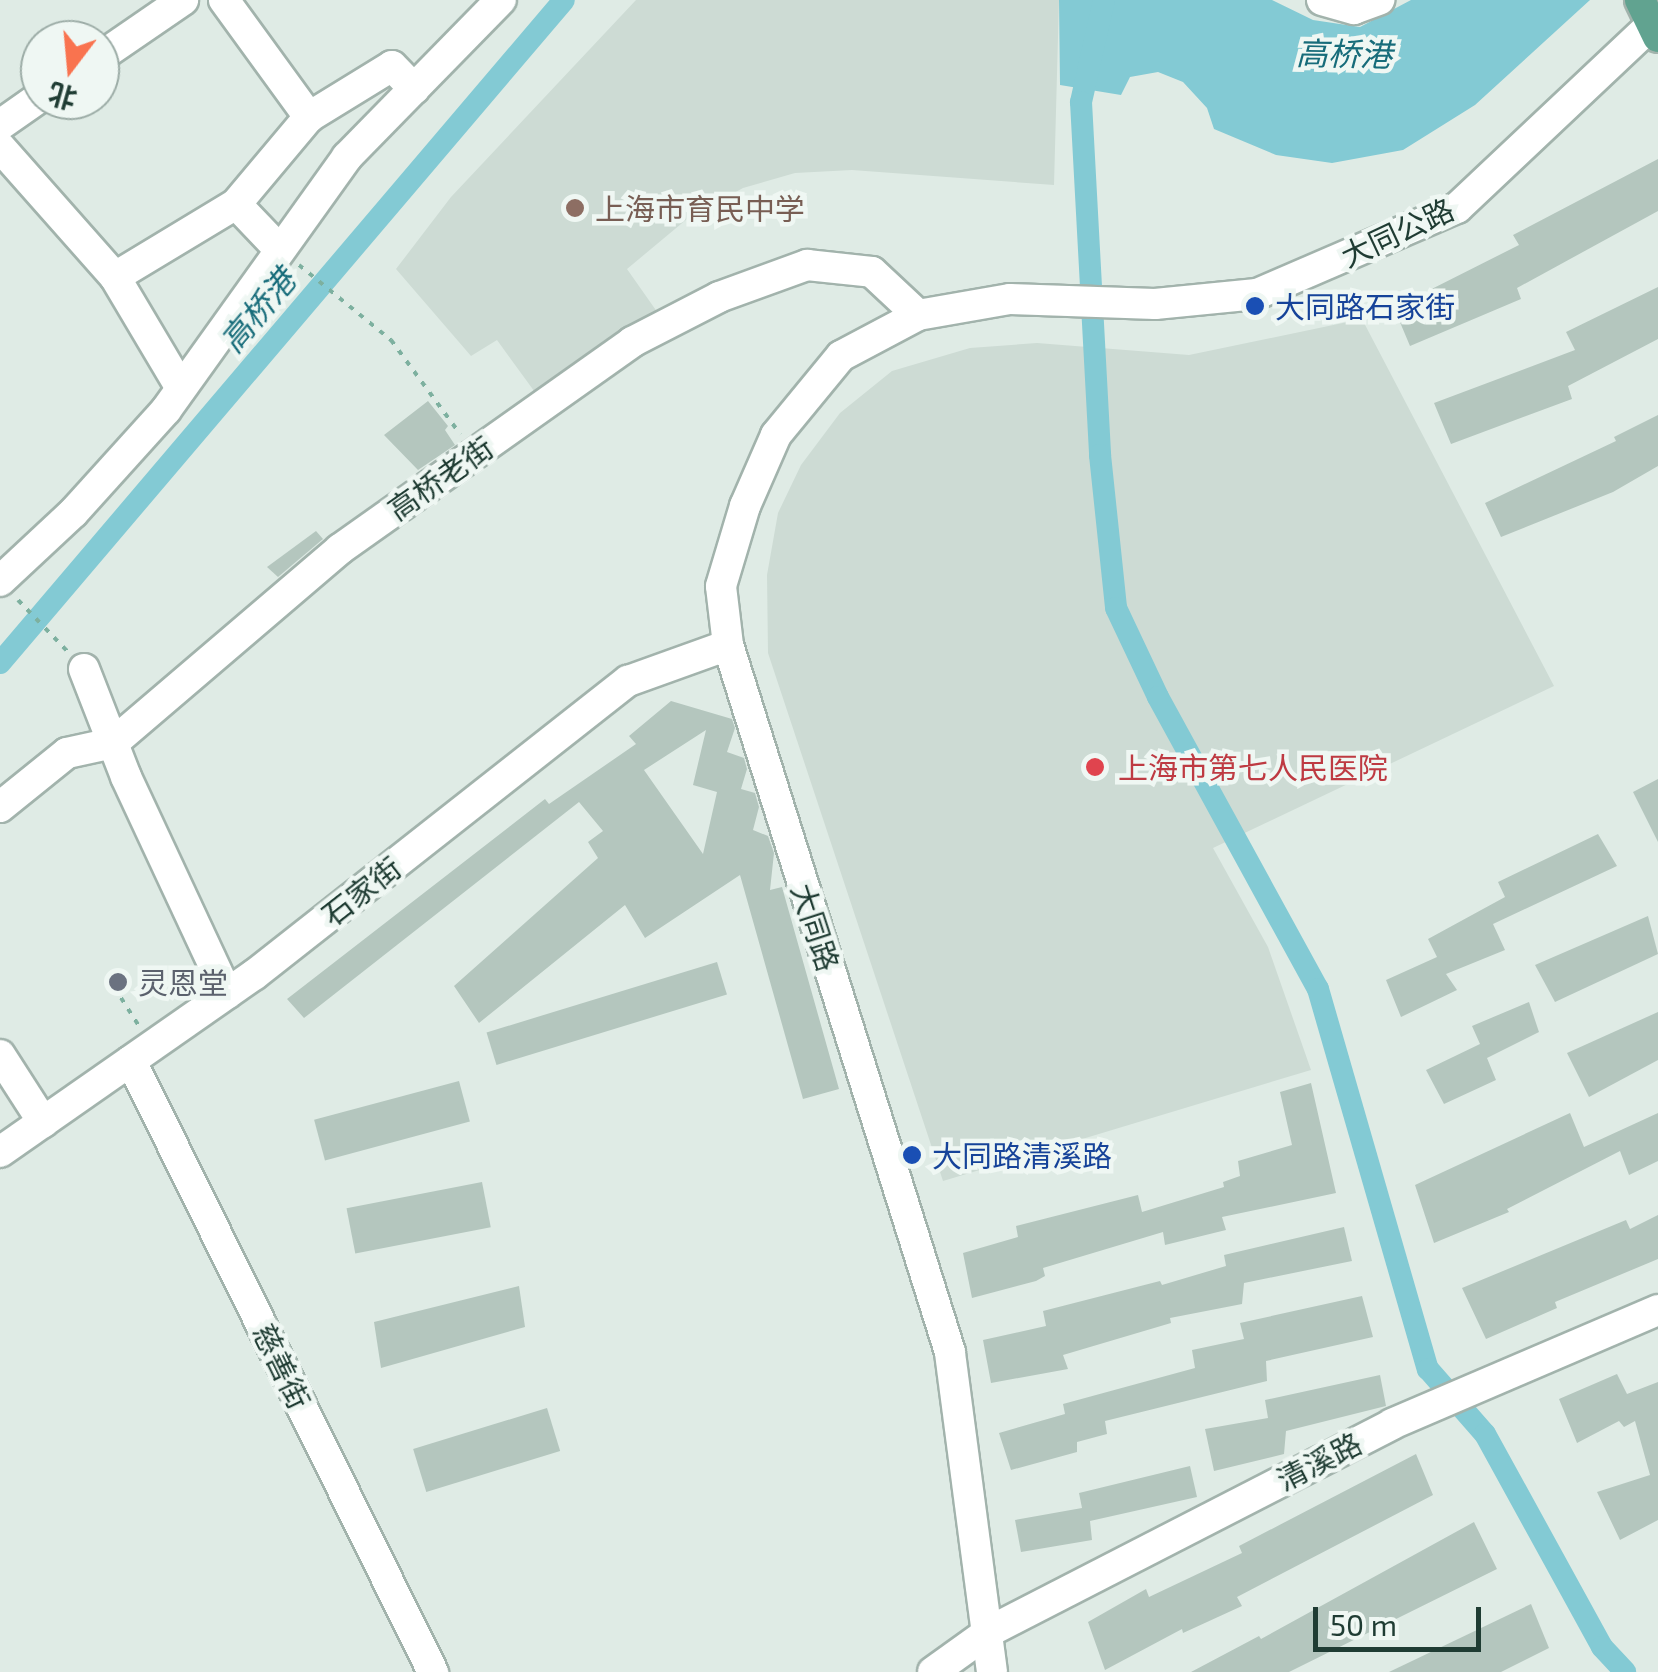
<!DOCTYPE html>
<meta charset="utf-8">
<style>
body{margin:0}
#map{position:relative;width:1658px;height:1672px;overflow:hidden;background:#dfebe5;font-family:"Exo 2","Noto Sans SC",sans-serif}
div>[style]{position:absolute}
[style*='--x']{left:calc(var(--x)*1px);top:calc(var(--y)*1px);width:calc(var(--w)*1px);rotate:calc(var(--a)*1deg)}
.built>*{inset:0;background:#cddbd4}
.water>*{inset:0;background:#83cad4}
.canal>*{height:22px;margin:-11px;padding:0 11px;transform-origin:11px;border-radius:11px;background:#83cad4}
.building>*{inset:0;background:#b4c6be;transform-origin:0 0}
.path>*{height:4px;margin-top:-2px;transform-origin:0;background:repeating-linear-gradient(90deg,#7db09f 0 5px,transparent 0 13px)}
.roads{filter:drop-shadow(2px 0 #a2b3ac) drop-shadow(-2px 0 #a2b3ac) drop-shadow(0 2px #a2b3ac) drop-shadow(0 -2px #a2b3ac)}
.minor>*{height:30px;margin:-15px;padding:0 15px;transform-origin:15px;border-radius:15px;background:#fff}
.major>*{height:30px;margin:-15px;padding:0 15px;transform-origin:15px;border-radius:15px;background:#61a390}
.dots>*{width:28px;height:28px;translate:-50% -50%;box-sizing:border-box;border:5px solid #eff7f3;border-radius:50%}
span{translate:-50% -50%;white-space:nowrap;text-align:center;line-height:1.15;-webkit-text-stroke:9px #eff7f3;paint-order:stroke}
.education-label{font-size:30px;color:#785e54}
.left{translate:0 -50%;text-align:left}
.street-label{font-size:30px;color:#1f3c33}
.transit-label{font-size:30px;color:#164399}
.health-label{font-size:30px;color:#be3a42}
.worship-label{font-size:30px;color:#5b616d}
.water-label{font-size:32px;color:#176c7a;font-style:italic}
.north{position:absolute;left:20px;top:20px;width:100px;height:100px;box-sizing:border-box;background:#eff7f3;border:2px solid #9caca6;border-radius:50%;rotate:196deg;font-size:28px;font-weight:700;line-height:40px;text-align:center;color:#1f3c33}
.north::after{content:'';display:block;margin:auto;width:35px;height:45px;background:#f9734f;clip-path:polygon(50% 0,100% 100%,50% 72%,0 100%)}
.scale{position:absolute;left:1313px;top:1607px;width:168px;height:45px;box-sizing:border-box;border:5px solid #1f3c33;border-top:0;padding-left:12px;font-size:30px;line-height:35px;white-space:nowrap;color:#1f3c33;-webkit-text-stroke:8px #eff7f3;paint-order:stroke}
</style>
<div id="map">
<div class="built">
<div style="clip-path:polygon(636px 0,1059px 0,1054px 185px,852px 170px,795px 173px,743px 188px,687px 219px,627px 269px,660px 316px,537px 395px,497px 340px,471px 356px,396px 269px,451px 197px)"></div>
<div style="clip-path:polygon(1362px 319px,1554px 686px,1213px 848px,1268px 947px,1311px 1070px,943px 1181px,768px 653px,767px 575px,778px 513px,801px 465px,840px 413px,892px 371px,970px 348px,1037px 343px,1189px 355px)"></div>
</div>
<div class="water">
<div style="clip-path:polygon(1059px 0,1272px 0,1313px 20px,1360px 27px,1411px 0,1590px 0,1475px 105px,1403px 150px,1332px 163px,1276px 155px,1214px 129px,1207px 108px,1183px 82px,1158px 72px,1130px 77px,1121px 95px,1060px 85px)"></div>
</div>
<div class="canal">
<div style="--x:1104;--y:0;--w:105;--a:102.7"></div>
<div style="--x:1081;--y:102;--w:354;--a:86.9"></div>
<div style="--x:1100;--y:455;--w:154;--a:84"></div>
<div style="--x:1116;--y:608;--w:98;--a:64.7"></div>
<div style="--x:1158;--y:697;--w:333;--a:61.3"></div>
<div style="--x:1318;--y:989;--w:396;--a:73.9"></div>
<div style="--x:1428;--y:1369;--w:86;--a:48.8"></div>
<div style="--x:1485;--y:1434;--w:243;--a:61.2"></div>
<div style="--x:1602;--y:1647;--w:34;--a:47"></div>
<div style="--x:0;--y:663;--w:870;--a:-49.61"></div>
</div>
<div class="building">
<div style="clip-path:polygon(1658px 159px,1658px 211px,1517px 288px,1521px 299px,1410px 346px,1394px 308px,1519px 245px,1513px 235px)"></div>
<div style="clip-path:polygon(1658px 287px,1658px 339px,1568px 386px,1572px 399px,1451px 444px,1434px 403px,1575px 350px,1566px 332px)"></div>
<div style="clip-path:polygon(428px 401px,448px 426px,445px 430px,455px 445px,418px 470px,384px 435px)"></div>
<div style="clip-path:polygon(1658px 415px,1658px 466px,1613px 492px,1501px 537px,1485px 503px,1616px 441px,1614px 437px)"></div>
<div style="clip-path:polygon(316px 531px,323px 539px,278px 577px,267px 567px)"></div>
<div style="clip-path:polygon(evenodd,671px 701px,732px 719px,735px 728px,727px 752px,744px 758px,747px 769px,741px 789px,755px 793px,759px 807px,753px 830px,768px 836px,774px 853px,770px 890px,782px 887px,839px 1089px,803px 1099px,740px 875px,645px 938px,625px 905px,479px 1023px,454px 986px,598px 858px,588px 842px,603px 831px,579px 802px,304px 1018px,287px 999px,545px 799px,549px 804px,636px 744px,629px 736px,671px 701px,706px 730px,693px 785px,717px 792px,703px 854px,644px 770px,706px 730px)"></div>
<div style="clip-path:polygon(1658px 779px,1658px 842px,1633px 792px)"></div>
<div style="clip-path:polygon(1598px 834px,1617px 866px,1493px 924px,1505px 950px,1446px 974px,1457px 990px,1401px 1017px,1386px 980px,1437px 957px,1428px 939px,1505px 897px,1498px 882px)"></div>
<div style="clip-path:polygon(1648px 916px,1658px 954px,1555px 1002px,1535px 965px)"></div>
<div style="left:717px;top:962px;width:34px;height:241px;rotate:73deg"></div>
<div style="clip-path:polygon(1529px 1002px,1539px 1032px,1487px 1058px,1496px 1080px,1444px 1104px,1426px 1070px,1480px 1044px,1472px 1026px)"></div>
<div style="clip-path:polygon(1658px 1012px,1658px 1060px,1589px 1097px,1567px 1053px)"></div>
<div style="left:459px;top:1081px;width:42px;height:150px;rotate:75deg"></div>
<div style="clip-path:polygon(1311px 1083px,1336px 1193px,1222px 1217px,1226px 1230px,1165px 1245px,1163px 1232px,1043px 1268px,1045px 1276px,1036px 1281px,972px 1298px,963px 1253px,1018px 1237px,1016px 1226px,1138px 1195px,1142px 1212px,1224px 1187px,1223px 1182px,1240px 1176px,1238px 1161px,1292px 1145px,1280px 1092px)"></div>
<div style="clip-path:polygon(1570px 1113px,1584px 1147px,1658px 1113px,1658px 1161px,1629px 1175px,1620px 1151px,1507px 1209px,1509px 1212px,1434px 1243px,1415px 1185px)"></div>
<div style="left:482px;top:1182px;width:46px;height:138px;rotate:79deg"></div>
<div style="clip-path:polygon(1658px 1215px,1658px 1259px,1555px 1302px,1557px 1308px,1486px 1339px,1462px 1288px,1626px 1220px,1630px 1229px)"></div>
<div style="clip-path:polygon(1344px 1227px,1352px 1261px,1244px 1283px,1242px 1304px,1170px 1318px,1171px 1323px,1063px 1355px,1068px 1369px,991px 1383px,983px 1340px,1046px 1326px,1043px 1311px,1160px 1281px,1162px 1285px,1226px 1266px,1224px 1255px)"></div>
<div style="clip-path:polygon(519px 1286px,525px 1327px,381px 1368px,374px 1322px)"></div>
<div style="clip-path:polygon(1362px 1296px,1373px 1337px,1266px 1361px,1267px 1381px,1105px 1421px,1107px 1434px,1077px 1442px,1077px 1452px,1011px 1470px,999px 1433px,1065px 1414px,1063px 1404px,1195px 1368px,1192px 1350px,1244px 1339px,1240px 1323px)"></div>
<div style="clip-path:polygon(1617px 1374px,1627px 1394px,1658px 1382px,1658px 1520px,1620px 1540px,1597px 1492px,1650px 1475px,1635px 1421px,1624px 1427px,1619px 1421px,1577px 1443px,1559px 1399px)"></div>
<div style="clip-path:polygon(1380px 1375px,1386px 1406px,1286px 1431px,1284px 1454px,1214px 1471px,1205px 1429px,1268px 1418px,1265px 1400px)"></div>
<div style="left:547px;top:1408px;width:45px;height:140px;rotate:73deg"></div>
<div style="clip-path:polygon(1416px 1454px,1433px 1495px,1237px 1597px,1242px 1606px,1183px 1633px,1182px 1629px,1105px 1670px,1088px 1622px,1146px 1589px,1149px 1597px,1242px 1553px,1239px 1546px)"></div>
<div style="clip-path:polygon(1190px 1466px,1197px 1497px,1090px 1521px,1092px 1540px,1021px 1552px,1015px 1520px,1082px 1508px,1079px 1493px)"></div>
<div style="clip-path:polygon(1474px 1522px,1497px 1569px,1289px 1672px,1191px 1672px,1259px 1636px,1261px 1639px)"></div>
<div style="clip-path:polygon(1531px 1604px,1549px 1648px,1501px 1672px,1389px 1672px)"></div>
</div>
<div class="path">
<div style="--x:299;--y:265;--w:119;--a:39.2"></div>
<div style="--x:391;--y:340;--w:117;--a:53.7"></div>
<div style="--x:18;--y:600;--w:71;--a:46.1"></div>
<div style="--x:107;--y:976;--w:59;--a:57.4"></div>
</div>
<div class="roads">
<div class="minor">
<div style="--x:224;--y:0;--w:145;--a:54"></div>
<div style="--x:1322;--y:0;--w:33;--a:16"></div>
<div style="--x:1354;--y:9;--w:27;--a:-20"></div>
<div style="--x:100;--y:57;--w:101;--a:-34.5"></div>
<div style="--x:0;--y:125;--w:49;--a:-35"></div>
<div style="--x:0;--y:147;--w:174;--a:48.5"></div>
<div style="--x:115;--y:277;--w:129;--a:59.3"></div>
<div style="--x:236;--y:204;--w:62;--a:46.3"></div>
<div style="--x:115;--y:277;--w:141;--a:-31.1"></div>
<div style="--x:236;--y:204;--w:114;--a:-50"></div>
<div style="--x:309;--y:117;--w:97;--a:-31.6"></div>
<div style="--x:392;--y:66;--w:32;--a:46"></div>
<div style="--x:0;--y:581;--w:100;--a:-43"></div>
<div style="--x:73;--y:513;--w:139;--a:-47.9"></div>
<div style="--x:166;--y:410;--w:311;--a:-54.4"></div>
<div style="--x:347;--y:157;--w:220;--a:-45.6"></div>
<div style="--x:84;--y:669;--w:116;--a:68.7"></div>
<div style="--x:126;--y:777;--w:239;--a:65"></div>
<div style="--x:0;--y:807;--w:86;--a:-38.9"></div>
<div style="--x:67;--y:753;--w:47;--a:-12.3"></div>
<div style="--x:113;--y:743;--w:299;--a:-40.5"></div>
<div style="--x:340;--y:549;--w:358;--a:-35.3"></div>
<div style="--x:632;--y:342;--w:98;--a:-27.3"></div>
<div style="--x:719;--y:297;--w:94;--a:-20"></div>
<div style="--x:807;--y:265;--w:65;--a:6.1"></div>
<div style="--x:872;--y:272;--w:63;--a:43.1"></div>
<div style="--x:0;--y:1055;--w:80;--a:57.3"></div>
<div style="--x:131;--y:1061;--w:682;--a:63.7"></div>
<div style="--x:0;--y:1152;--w:310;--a:-34.9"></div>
<div style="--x:254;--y:975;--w:476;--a:-38.2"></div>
<div style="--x:628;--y:681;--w:106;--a:-19.8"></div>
<div style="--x:933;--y:1672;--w:70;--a:-35.7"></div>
<div style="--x:990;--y:1631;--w:452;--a:-27.2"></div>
<div style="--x:1392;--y:1424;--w:289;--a:-23.2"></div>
<div style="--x:992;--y:1672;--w:323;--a:-97.5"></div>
<div style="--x:950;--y:1352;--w:741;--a:-107.43"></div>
<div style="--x:728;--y:645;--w:59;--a:-96.8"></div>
<div style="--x:721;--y:586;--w:84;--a:-73.3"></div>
<div style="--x:745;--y:506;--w:77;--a:-66.4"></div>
<div style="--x:776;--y:435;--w:102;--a:-50.6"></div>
<div style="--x:841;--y:356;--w:87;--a:-28"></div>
<div style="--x:918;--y:315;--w:93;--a:-9.9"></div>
<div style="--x:1010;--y:299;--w:145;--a:2"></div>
<div style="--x:1155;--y:304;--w:102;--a:-5.6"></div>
<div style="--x:1257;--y:294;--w:218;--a:-23.3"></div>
<div style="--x:1457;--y:208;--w:267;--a:-43.3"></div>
</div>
<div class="major">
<div style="--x:1640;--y:0;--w:41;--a:64.1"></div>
</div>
</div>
<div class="dots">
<div style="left:575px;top:208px;background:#8d6e63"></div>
<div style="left:1255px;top:306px;background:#1a4fb4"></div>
<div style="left:1095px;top:767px;background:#e0444e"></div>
<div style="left:118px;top:982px;background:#6b7280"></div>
<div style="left:912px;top:1155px;background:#1a4fb4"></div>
</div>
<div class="education-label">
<span class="left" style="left:595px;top:208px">上海市育民中学</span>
</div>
<div class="street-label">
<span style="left:1397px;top:232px;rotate:-25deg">大同公路</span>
<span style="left:440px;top:478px;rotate:-35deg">高桥老街</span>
<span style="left:361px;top:891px;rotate:-38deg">石家街</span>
<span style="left:816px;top:927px;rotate:72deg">大同路</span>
<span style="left:282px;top:1366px;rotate:64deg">慈善街</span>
<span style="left:1319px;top:1461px;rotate:-27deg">清溪路</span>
</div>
<div class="transit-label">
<span class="left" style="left:1275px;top:306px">大同路石家街</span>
<span class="left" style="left:932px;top:1155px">大同路清溪路</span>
</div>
<div class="health-label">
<span class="left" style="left:1118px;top:767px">上海市第七人民医院</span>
</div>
<div class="worship-label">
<span class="left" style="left:138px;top:982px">灵恩堂</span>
</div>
<div class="water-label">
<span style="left:1344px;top:53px;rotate:1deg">高桥港</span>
<span style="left:257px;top:310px;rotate:-50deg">高桥港</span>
</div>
<div class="north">北</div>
<div class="scale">50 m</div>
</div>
